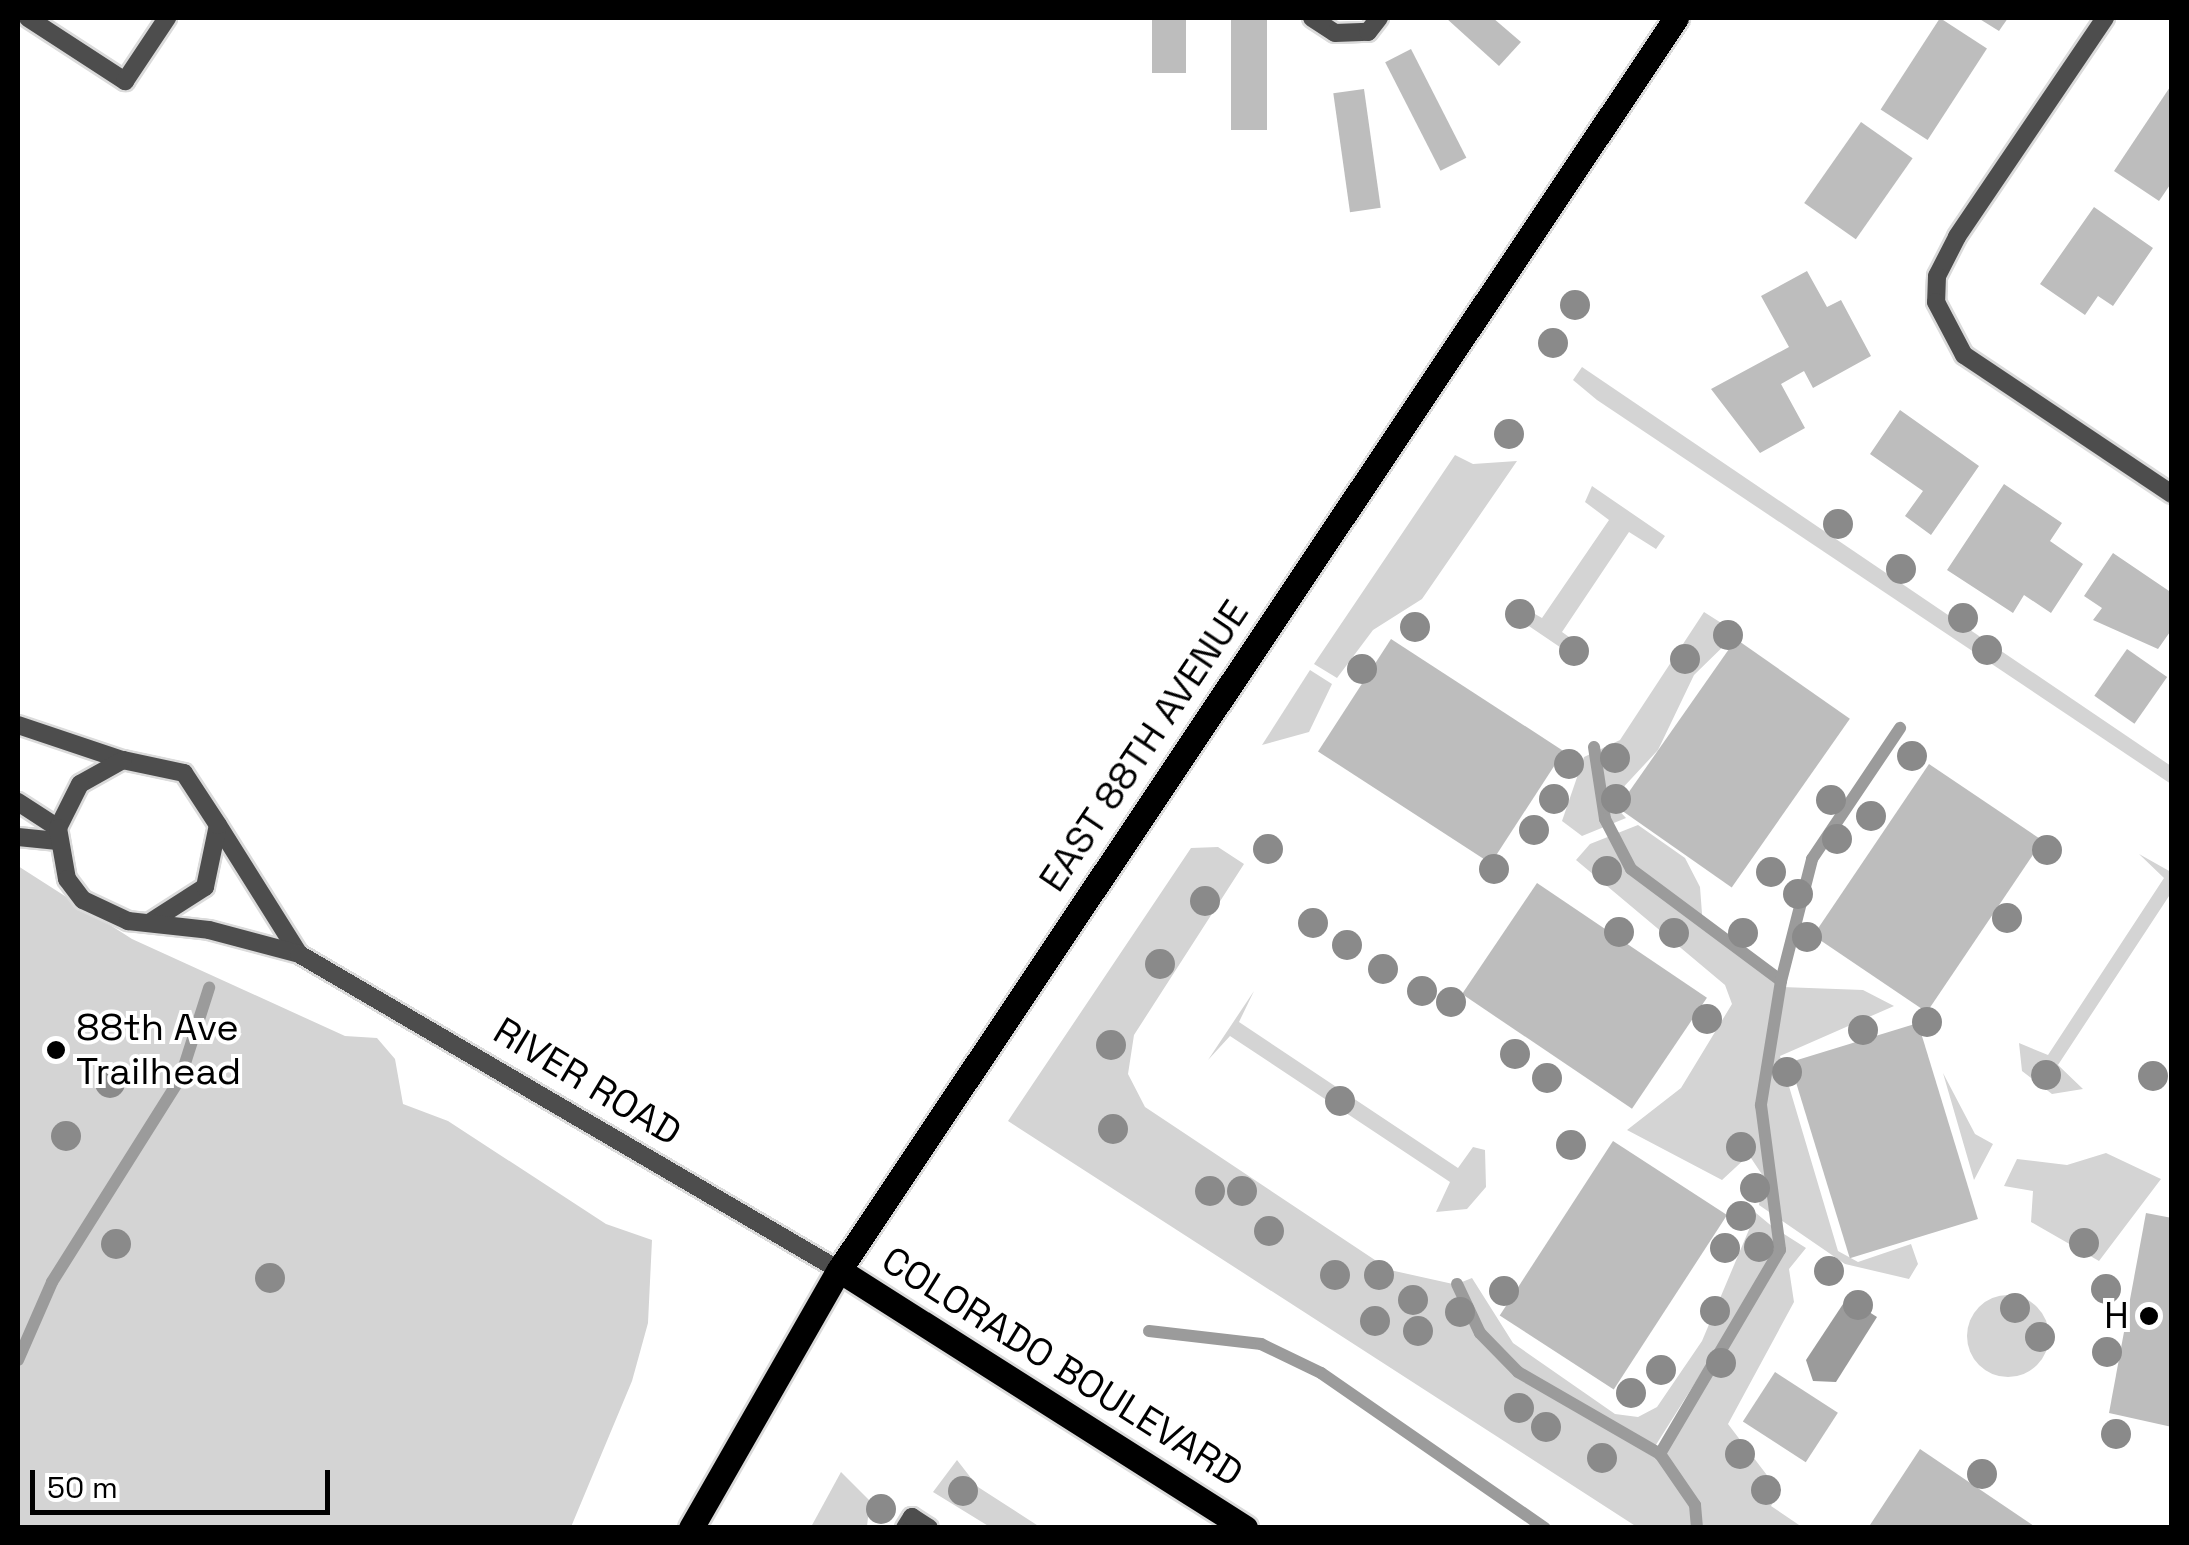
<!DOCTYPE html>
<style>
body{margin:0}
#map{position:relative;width:2189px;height:1545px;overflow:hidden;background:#fff;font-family:"Space Grotesk",sans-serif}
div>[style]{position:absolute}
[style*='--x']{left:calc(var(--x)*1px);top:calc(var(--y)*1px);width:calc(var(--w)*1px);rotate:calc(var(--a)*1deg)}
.green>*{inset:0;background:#d4d4d4}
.round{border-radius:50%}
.water>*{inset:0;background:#9b9b9b}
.stream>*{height:12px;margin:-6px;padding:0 6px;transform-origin:6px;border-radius:6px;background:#9b9b9b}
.building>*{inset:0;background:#bdbdbd;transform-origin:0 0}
.roads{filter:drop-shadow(2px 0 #dbdbdb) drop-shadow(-2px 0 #dbdbdb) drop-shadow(0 2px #dbdbdb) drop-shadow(0 -2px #dbdbdb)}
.minor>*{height:18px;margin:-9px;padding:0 9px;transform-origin:9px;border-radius:9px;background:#4d4d4d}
.major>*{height:25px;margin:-12.5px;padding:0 12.5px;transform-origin:12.5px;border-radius:12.5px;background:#000}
.trees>*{width:30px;height:30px;margin:-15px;border-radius:50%;background:#8a8a8a}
.dots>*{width:28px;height:28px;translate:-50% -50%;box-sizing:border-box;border:5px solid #fff;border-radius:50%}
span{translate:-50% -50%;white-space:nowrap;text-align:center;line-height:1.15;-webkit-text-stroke:8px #fff;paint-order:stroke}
.street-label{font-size:38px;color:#000}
.poi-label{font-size:38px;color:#000}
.left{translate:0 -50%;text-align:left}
.right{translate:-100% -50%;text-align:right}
.frame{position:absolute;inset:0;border:20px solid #000;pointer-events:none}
.scale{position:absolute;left:30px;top:1470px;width:300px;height:45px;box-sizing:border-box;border:5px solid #000;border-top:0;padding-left:12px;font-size:30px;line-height:35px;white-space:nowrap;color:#000;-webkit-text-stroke:8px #fff;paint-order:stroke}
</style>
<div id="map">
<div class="green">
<div style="clip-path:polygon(1582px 367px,2171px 766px,2171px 784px,1597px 400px,1573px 380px)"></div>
<div style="clip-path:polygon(1455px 455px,1473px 464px,1517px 461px,1422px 599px,1373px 630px,1337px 678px,1314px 664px)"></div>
<div style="clip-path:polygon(1592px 486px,1665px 536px,1656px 549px,1629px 532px,1562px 632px,1586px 649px,1582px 662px,1511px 614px,1519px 605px,1542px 618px,1609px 520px,1585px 502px)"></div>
<div style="clip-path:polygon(1704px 612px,1737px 633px,1694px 675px,1658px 750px,1618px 793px,1612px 803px,1626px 818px,1582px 836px,1562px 821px,1584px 757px,1620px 740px)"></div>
<div style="clip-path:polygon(1310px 670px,1332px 684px,1309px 732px,1262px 745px)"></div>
<div style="clip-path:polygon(1638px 825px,1685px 858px,1700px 887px,1703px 927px,1754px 956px,1782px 987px,1863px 990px,1894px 1006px,1780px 1056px,1838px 1251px,1858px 1262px,1911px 1244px,1918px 1264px,1909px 1279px,1845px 1264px,1759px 1205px,1763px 1176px,1749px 1155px,1722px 1180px,1627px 1130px,1681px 1088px,1732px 1004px,1725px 985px,1576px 860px,1590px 844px)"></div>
<div style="clip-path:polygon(1191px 848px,1218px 847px,1244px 864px,1134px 1035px,1128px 1074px,1145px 1107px,1390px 1270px,1453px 1284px,1474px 1331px,1514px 1373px,1659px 1460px,1770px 1278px,1784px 1234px,1806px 1248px,1789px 1269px,1794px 1302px,1728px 1424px,1779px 1491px,1771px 1506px,1802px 1527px,1637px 1527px,1008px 1121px)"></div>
<div style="clip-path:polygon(2139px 854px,2171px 872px,2171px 893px,2058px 1065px,2083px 1089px,2052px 1094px,2022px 1071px,2019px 1043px,2048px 1055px,2164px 878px)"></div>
<div style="clip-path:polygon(18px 866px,132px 939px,345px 1036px,377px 1038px,395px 1059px,403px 1104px,448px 1121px,606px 1224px,652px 1240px,648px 1323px,632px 1381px,571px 1527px,18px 1527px)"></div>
<div style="clip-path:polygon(1254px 991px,1239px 1022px,1458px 1168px,1473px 1147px,1485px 1150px,1486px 1187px,1467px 1209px,1436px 1212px,1450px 1182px,1230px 1036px,1208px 1060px)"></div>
<div style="clip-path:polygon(1943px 1073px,1975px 1134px,1993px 1144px,1974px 1180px)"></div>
<div style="clip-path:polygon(2106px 1153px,2161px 1179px,2099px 1261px,2031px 1222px,2033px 1191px,2004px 1186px,2017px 1159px,2067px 1165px)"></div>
<div style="clip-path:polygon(1756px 1213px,1780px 1233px,1778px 1251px,1654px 1448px,1529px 1375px,1486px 1337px,1465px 1299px,1462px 1282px,1472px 1278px,1513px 1343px,1615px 1414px,1638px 1417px,1657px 1407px,1702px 1341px)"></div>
<div class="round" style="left:1967px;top:1295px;width:82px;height:82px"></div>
<div style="clip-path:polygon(957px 1460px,978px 1487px,1040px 1527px,990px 1527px,933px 1492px)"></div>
<div style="clip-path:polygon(841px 1472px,870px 1501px,867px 1526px,811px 1527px)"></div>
</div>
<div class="water">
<div style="clip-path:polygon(1847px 1298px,1877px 1317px,1836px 1382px,1813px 1381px,1806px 1360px)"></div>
</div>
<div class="stream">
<div style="--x:1594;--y:747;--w:73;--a:81.3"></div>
<div style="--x:1605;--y:819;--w:56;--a:62.5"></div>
<div style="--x:1631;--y:869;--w:187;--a:36.7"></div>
<div style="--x:1781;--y:981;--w:126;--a:99.2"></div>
<div style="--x:1761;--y:1105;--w:146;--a:82.5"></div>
<div style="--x:1780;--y:1250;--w:237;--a:120.5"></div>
<div style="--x:1781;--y:981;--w:126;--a:-75.7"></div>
<div style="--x:1812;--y:859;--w:158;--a:-56.1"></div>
<div style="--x:1457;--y:1284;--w:54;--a:64.9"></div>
<div style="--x:1480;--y:1333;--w:54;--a:45.7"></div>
<div style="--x:1518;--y:1372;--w:164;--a:30"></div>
<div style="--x:1660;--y:1454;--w:62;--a:55.5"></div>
<div style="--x:1695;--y:1505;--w:23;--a:85"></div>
<div style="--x:1149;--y:1331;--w:113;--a:6.6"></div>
<div style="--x:1261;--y:1344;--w:67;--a:25.8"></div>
<div style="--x:1321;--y:1373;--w:272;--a:34.7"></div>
<div style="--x:18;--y:1360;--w:85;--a:-66.4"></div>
<div style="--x:52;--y:1282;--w:240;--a:-57.8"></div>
<div style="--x:180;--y:1079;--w:96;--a:-72.3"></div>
</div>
<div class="building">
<div style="left:1152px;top:18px;width:34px;height:55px"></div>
<div style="left:1231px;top:18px;width:36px;height:112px"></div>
<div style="clip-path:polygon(1446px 18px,1493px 18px,1521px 42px,1499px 66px)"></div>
<div style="left:1940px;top:18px;width:56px;height:109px;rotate:33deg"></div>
<div style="clip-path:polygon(1978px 18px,2008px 18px,1999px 31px)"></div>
<div style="left:1411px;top:49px;width:122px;height:29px;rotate:63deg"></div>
<div style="clip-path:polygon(2172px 84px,2172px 182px,2159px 201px,2114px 171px)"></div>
<div style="left:1364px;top:89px;width:120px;height:31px;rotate:82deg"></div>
<div style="left:1861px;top:122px;width:63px;height:99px;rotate:35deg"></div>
<div style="clip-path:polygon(2094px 207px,2153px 248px,2113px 306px,2098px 296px,2085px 315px,2040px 284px)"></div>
<div style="clip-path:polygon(1807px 271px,1827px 307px,1841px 300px,1871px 356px,1813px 388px,1804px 371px,1781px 384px,1805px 428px,1760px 453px,1711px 389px,1789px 347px,1761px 296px)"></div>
<div style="clip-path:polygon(1900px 410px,1979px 466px,1931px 535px,1905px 516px,1923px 491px,1870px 454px)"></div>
<div style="clip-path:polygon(2004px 484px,2062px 523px,2050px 541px,2083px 564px,2051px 613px,2024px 595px,2013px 613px,1947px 570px)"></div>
<div style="clip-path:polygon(2113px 553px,2172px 593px,2172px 629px,2158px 649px,2093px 620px,2102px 608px,2084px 596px)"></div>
<div style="left:1391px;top:639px;width:206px;height:134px;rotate:33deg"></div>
<div style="left:1736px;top:639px;width:139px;height:206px;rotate:35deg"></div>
<div style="left:2127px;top:649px;width:49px;height:57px;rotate:35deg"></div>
<div style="left:1929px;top:764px;width:137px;height:207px;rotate:34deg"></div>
<div style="left:1537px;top:883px;width:205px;height:134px;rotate:34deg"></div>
<div style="left:1918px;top:1023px;width:205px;height:134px;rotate:73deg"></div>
<div style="left:1613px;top:1141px;width:136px;height:208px;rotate:33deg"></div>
<div style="clip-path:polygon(2146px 1213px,2172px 1218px,2172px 1427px,2109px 1413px)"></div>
<div style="left:1775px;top:1372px;width:75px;height:59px;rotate:33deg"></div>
<div style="clip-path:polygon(1920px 1449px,2037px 1528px,1868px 1528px)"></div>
</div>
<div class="roads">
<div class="minor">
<div style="--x:28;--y:18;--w:116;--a:33"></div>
<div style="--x:125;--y:81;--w:76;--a:-56.3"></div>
<div style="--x:1312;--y:18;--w:27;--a:33"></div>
<div style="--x:1335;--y:33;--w:33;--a:-2"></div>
<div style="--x:1368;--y:32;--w:18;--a:-52"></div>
<div style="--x:2105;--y:18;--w:264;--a:124.1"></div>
<div style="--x:1957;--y:237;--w:44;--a:117.1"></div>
<div style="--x:1937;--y:276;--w:26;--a:92"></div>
<div style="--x:1936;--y:302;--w:60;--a:62.2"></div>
<div style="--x:1964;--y:355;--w:250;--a:33.8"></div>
<div style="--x:18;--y:725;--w:110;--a:18.6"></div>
<div style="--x:18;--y:802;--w:48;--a:33"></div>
<div style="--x:218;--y:825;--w:152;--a:57.9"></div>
<div style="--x:18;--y:837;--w:40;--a:5.7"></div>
<div style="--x:152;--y:921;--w:63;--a:-32.7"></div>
<div style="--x:205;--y:887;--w:63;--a:-78.2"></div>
<div style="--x:218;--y:825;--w:62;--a:-123.2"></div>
<div style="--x:184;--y:773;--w:62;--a:-168"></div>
<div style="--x:123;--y:760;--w:49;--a:150.8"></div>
<div style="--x:80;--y:784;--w:49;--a:116.6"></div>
<div style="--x:58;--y:828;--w:52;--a:80"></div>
<div style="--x:67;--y:879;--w:26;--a:53"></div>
<div style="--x:83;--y:900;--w:50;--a:25"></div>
<div style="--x:128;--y:921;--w:81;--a:6.3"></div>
<div style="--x:209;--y:930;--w:93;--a:14.9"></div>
<div style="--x:299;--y:954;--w:626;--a:30.34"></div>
<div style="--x:905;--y:1528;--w:13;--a:-58"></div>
<div style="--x:912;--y:1517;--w:20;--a:33"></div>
</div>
<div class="major">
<div style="--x:839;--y:1270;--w:481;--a:32.4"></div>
<div style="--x:691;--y:1528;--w:297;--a:-60.2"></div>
<div style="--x:839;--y:1270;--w:1506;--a:-56.24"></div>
</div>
</div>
<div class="trees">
<div style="left:1575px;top:305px"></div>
<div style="left:1553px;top:343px"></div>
<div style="left:1509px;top:434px"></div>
<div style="left:1838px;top:524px"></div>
<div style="left:1901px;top:569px"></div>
<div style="left:1520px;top:614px"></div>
<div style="left:1963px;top:618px"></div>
<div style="left:1415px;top:627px"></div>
<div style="left:1728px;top:635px"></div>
<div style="left:1987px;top:650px"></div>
<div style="left:1574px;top:651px"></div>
<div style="left:1685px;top:659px"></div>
<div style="left:1362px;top:669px"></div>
<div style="left:1912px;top:756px"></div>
<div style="left:1615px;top:758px"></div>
<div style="left:1569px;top:764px"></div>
<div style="left:1554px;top:799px"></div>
<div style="left:1616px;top:799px"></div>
<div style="left:1831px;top:800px"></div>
<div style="left:1871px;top:816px"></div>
<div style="left:1534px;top:830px"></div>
<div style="left:1837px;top:839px"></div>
<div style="left:1268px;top:849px"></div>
<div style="left:2047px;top:850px"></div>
<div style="left:1494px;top:869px"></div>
<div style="left:1607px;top:871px"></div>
<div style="left:1771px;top:872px"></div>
<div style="left:1798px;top:894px"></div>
<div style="left:1205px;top:901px"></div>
<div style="left:2007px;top:918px"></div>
<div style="left:1313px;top:923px"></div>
<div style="left:1619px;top:932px"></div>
<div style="left:1674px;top:933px"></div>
<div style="left:1743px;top:933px"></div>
<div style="left:1807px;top:937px"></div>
<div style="left:1347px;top:945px"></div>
<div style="left:1160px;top:964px"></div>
<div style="left:1383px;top:969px"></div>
<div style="left:1422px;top:991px"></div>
<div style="left:1451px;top:1002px"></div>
<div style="left:1707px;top:1019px"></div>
<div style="left:1927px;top:1022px"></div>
<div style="left:1863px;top:1030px"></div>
<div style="left:1111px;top:1045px"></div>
<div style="left:1515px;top:1054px"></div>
<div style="left:1787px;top:1072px"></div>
<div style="left:2046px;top:1075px"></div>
<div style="left:2153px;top:1076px"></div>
<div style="left:1547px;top:1078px"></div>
<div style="left:110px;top:1083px"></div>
<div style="left:1340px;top:1101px"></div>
<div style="left:1113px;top:1129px"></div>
<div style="left:66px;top:1136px"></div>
<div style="left:1571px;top:1145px"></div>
<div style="left:1741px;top:1147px"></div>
<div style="left:1755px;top:1188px"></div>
<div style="left:1210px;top:1191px"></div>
<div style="left:1242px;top:1191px"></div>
<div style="left:1741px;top:1216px"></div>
<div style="left:1269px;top:1231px"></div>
<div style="left:2084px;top:1243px"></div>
<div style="left:116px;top:1244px"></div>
<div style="left:1759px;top:1247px"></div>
<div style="left:1725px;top:1248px"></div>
<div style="left:1829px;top:1271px"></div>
<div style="left:1335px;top:1275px"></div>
<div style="left:1379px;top:1275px"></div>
<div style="left:270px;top:1278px"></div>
<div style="left:2106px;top:1289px"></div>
<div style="left:1504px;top:1291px"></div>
<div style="left:1413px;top:1300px"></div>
<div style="left:1858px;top:1305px"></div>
<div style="left:2015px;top:1308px"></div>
<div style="left:1715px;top:1311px"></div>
<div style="left:1460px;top:1312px"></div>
<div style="left:1375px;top:1321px"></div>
<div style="left:1418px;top:1331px"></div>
<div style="left:2040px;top:1337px"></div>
<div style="left:2107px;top:1352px"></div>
<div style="left:1721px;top:1363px"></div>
<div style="left:1661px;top:1370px"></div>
<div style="left:1631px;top:1393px"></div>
<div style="left:1519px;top:1408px"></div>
<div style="left:1546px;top:1427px"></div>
<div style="left:2116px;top:1434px"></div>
<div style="left:1740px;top:1454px"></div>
<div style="left:1602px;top:1458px"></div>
<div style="left:1982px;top:1474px"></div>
<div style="left:1766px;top:1490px"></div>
<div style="left:963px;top:1491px"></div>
<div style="left:881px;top:1509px"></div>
</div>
<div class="dots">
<div style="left:56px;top:1050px;background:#000"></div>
<div style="left:2149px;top:1316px;background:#000"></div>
</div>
<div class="street-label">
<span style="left:1144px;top:746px;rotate:-56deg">EAST 88TH AVENUE</span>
<span style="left:587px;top:1082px;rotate:31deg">RIVER ROAD</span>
<span style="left:1062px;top:1367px;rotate:32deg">COLORADO BOULEVARD</span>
</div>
<div class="poi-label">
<span class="left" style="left:76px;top:1050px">88th Ave<br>Trailhead</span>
<span class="right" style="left:2129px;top:1316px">H</span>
</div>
<div class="frame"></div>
<div class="scale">50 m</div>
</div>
